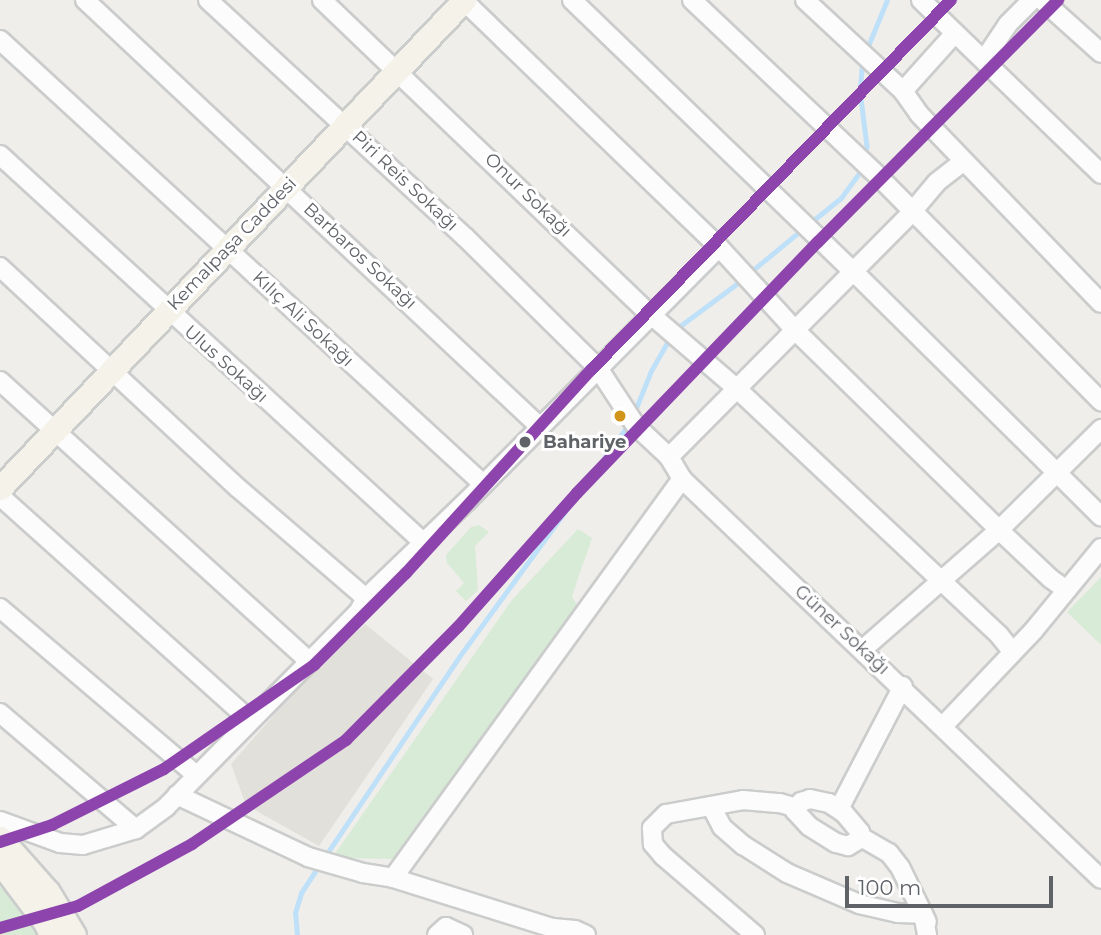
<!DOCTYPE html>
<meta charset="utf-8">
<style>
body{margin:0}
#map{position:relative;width:1101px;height:935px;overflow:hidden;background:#efeeea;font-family:Montserrat,sans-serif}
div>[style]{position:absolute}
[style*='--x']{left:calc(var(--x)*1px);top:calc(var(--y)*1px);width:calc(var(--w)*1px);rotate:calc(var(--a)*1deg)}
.education>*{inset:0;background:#e2e0da}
.green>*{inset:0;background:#d8ebd6}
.stream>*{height:4.5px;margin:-2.25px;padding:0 2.25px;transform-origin:2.25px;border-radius:2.25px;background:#bfe0f9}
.roads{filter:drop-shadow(2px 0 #cbcccc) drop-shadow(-2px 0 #cbcccc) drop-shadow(0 2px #cbcccc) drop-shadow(0 -2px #cbcccc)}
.minor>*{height:18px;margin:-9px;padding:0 9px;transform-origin:9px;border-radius:9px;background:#fdfcfc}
.major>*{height:23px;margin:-11.5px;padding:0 11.5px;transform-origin:11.5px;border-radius:11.5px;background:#f4f2e9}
.metro-1>*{height:12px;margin:-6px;padding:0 6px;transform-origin:6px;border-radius:6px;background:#8e44ad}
.dots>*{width:19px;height:19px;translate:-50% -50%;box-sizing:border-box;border:4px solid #fff;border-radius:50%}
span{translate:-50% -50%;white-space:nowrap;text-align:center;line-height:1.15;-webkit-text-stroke:6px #fff;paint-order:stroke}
.street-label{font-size:18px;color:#5f6368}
.stop-label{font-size:18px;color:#5f6368;font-weight:700}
.left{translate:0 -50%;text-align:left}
.scale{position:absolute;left:845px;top:876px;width:208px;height:32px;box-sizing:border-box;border:4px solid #5f6368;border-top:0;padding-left:9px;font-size:21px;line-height:24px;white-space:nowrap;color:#5f6368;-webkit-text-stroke:5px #fff;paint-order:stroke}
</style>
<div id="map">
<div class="education">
<div style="clip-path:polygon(365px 624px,433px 679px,319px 846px,246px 805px,231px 764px,316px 667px)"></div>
</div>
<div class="green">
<div style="clip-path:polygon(479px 525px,489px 532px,475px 546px,478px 590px,466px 601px,456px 591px,464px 583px,447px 563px,446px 555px,471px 527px)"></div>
<div style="clip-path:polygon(578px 529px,592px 538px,572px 596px,579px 609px,400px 859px,332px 858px,512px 600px)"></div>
<div style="clip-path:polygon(1101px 577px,1101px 645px,1067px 612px)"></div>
<div style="clip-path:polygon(11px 872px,60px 935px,0 935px,0 888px)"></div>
</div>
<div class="stream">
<div style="--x:866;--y:51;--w:55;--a:-67.6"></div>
<div style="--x:863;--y:59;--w:32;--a:95"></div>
<div style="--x:860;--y:91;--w:55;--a:82.7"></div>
<div style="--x:867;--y:146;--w:11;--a:100"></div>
<div style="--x:810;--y:223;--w:40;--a:-39"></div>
<div style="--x:841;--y:198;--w:36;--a:-54"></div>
<div style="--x:748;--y:274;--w:72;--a:-39.4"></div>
<div style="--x:676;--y:329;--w:82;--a:-36.6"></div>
<div style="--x:634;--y:413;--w:45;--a:-68"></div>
<div style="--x:651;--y:371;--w:40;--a:-60.3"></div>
<div style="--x:324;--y:858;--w:242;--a:-56.1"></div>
<div style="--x:459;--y:657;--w:288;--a:-53.9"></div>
<div style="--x:297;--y:935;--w:22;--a:-95"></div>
<div style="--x:295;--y:913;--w:21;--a:-73"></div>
<div style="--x:301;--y:893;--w:33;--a:-57"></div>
</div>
<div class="roads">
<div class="minor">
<div style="--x:85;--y:0;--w:624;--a:43.18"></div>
<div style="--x:208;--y:0;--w:350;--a:42.7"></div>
<div style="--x:465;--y:237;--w:187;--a:44.6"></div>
<div style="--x:598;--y:368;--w:69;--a:56.8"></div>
<div style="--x:636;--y:426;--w:45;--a:43.2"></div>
<div style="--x:669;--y:457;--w:26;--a:59"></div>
<div style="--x:682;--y:479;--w:579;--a:43.67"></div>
<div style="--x:322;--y:0;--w:454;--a:43.8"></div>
<div style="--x:650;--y:314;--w:112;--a:40.7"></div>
<div style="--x:735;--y:387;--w:362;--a:43.2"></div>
<div style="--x:999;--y:635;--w:22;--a:51"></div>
<div style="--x:463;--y:0;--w:356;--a:44"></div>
<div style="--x:719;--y:247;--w:113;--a:47.5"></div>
<div style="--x:795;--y:330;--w:286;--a:44.4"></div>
<div style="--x:999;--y:530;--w:71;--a:43.3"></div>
<div style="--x:1051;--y:579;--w:19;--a:35"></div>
<div style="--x:572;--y:0;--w:390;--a:44"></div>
<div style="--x:853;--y:271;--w:349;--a:44.7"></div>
<div style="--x:692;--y:0;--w:260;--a:43.4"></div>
<div style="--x:881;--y:179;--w:313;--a:45.3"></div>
<div style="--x:805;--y:0;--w:134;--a:42.9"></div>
<div style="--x:903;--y:91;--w:28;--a:55"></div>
<div style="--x:919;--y:114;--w:262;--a:46.1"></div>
<div style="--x:921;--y:0;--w:250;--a:44"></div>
<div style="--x:1042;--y:0;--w:79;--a:41.9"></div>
<div style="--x:0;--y:40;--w:656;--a:42.59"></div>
<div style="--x:984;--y:60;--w:43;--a:-56.3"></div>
<div style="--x:1008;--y:24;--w:34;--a:-45"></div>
<div style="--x:903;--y:91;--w:78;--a:-48.1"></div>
<div style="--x:0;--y:155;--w:573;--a:42.46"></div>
<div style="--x:0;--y:267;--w:325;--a:42.9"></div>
<div style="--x:238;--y:488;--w:169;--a:40.7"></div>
<div style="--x:0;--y:381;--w:416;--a:42.2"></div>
<div style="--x:669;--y:457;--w:344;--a:-45.2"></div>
<div style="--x:911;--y:213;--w:40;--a:-50"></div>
<div style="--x:937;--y:182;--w:34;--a:-38"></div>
<div style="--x:0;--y:496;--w:336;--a:41.9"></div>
<div style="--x:0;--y:608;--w:257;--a:40.4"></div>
<div style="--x:862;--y:650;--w:182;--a:-41.2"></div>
<div style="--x:999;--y:530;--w:144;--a:-44.7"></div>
<div style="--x:0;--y:713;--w:179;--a:40.5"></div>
<div style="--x:943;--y:726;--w:132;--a:-46.5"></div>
<div style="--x:1034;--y:630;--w:106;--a:-50.7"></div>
<div style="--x:177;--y:795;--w:145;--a:25.3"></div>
<div style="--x:308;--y:857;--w:57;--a:16.2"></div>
<div style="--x:363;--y:873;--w:30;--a:9"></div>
<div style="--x:393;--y:878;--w:168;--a:17.4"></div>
<div style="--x:553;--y:928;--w:22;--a:5"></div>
<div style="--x:575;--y:930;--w:12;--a:24"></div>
<div style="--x:810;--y:799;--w:19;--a:12"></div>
<div style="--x:829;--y:803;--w:18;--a:34"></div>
<div style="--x:844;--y:813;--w:25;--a:50"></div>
<div style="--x:860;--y:832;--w:8;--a:104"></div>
<div style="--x:858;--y:840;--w:12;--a:149"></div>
<div style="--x:848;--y:846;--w:12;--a:-166"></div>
<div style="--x:836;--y:843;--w:32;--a:-148"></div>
<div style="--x:809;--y:826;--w:21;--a:-133"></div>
<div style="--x:795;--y:811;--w:11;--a:-56"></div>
<div style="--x:801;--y:802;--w:9;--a:-18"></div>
<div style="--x:711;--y:806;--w:24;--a:62"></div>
<div style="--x:722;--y:827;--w:28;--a:41"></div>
<div style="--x:743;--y:845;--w:52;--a:32.5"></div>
<div style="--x:787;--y:873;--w:78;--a:23.3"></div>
<div style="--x:859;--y:904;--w:40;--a:13"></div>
<div style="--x:898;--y:913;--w:25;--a:2"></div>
<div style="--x:923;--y:914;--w:21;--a:79"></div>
<div style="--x:837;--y:807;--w:4;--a:-27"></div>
<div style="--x:841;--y:805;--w:134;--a:-62.5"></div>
<div style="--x:0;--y:821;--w:64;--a:20.1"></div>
<div style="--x:60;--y:843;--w:23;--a:5"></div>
<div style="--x:83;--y:845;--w:55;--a:-16.8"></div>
<div style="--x:136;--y:829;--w:37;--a:-36"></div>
<div style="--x:166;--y:807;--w:275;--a:-45.4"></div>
<div style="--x:359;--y:611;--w:15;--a:-62"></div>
<div style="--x:366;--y:598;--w:141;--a:-43.9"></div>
<div style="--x:468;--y:500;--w:356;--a:-45.2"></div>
<div style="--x:861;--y:837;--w:32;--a:30"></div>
<div style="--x:889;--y:853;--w:18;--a:52"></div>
<div style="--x:900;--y:867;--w:61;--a:63.9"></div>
<div style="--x:393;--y:878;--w:493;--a:-54.1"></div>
<div style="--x:437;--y:935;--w:12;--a:-42"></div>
<div style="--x:446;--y:927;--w:19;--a:25"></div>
<div style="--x:755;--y:935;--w:121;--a:-139.3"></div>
<div style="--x:663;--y:856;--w:16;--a:-130"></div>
<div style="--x:653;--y:844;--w:16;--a:-94"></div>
<div style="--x:652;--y:828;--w:20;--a:-45"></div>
<div style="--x:666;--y:814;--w:78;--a:-10.3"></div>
<div style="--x:743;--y:800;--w:37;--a:5"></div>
<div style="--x:780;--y:803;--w:17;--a:17"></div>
</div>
<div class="major">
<div style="--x:0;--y:488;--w:673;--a:-46.44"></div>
<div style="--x:0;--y:838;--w:72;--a:48.4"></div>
<div style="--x:48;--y:892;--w:50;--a:58.8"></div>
<div style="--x:0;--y:862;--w:75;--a:53.1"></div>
<div style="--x:45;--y:922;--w:14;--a:65"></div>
</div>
</div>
<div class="metro-1">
<div style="--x:0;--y:842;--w:55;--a:-18.1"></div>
<div style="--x:52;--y:825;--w:125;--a:-26.6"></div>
<div style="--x:164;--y:769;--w:183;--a:-34.7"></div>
<div style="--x:314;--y:665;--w:130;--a:-45"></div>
<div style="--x:406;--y:573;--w:275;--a:-47.7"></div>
<div style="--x:591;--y:370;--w:516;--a:-45.78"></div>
<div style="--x:0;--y:928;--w:81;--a:-15.8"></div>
<div style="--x:78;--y:906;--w:130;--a:-28.5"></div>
<div style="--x:192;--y:844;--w:186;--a:-34"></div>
<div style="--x:346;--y:740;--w:159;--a:-45.3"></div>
<div style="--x:458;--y:627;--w:179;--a:-48.4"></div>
<div style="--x:577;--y:493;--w:348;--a:-46.2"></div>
<div style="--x:818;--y:242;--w:341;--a:-45.2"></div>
</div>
<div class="dots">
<div style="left:620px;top:416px;background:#d1951a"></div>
<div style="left:525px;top:442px;background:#5f6368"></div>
</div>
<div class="street-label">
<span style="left:405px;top:181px;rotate:43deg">Piri Reis Sokağı</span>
<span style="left:528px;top:195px;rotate:44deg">Onur Sokağı</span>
<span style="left:232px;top:244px;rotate:-46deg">Kemalpaşa Caddesi</span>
<span style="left:360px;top:256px;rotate:43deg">Barbaros Sokağı</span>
<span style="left:303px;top:319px;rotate:43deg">Kılıç Ali Sokağı</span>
<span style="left:226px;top:364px;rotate:42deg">Ulus Sokağı</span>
<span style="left:842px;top:630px;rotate:43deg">Güner Sokağı</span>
</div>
<div class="stop-label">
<span class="left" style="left:543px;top:442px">Bahariye</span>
</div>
<div class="scale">100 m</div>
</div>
